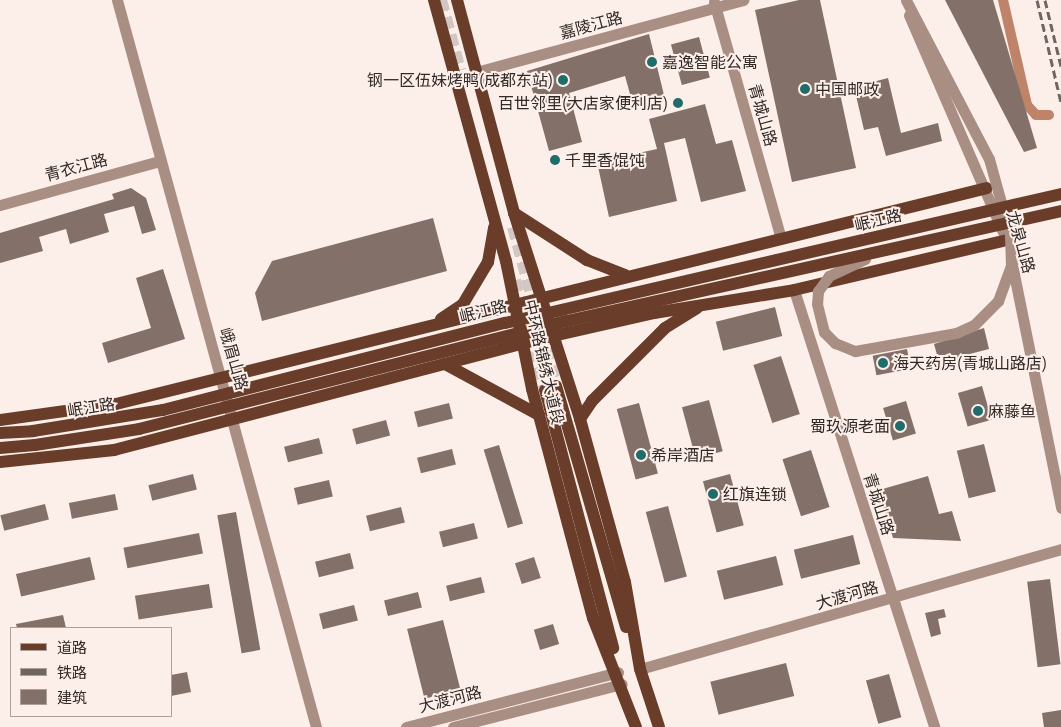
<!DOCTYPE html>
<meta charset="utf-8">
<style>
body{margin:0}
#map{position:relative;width:1061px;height:727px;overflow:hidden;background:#fcefea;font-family:Ubuntu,"Noto Sans SC",sans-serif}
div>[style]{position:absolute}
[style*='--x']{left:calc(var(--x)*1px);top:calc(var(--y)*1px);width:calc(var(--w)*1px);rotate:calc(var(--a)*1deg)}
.canal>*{height:10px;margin:-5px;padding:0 5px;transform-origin:5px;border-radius:5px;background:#bf836a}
.building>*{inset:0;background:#837069;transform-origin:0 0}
.major-tunnel>*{height:12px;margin-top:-6px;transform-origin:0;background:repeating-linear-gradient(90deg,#d3c7c3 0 12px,transparent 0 18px)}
.minor>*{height:11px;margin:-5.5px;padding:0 5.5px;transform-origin:5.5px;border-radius:5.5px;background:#a98e83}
.major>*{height:12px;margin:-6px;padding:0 6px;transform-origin:6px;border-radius:6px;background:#693d29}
.rail>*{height:3px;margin-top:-1.5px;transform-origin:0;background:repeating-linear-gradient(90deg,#6f6662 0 8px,transparent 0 12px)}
.minor-bridge>*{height:11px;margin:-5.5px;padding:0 5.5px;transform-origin:5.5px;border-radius:5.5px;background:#a98e83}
.major-bridge>*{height:12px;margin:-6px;padding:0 6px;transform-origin:6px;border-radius:6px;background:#693d29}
.dots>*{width:14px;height:14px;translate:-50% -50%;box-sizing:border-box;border:2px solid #fcefea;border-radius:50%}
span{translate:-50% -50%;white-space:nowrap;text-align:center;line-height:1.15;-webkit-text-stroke:4px #fcefea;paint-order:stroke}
.street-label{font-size:16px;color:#312926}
.poi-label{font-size:16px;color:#312926}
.left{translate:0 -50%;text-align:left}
.right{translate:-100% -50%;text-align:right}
.legend{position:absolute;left:10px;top:627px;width:162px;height:90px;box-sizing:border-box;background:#fcefea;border:1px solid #aba09c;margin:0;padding:6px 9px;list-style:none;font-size:15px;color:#312926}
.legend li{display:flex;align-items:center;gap:10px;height:25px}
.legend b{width:25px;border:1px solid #aba09c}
</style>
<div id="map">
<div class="canal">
<div style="--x:1003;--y:0;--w:108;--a:77.1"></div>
<div style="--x:1027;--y:105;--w:13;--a:48"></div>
<div style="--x:1036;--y:115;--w:13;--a:0"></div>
</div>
<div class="building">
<div style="clip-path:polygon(799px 0,820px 0,856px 168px,792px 182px,755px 10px)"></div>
<div style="clip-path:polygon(945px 0,993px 0,1037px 148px,1024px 152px)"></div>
<div style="clip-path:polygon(649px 34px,664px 95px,633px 105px,625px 76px,569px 93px,582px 142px,549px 151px,527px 71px)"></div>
<div style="left:699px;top:37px;width:42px;height:29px;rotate:75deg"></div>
<div style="clip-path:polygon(888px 78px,901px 133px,938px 123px,942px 141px,886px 156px,878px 127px,864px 130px,854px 87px)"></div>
<div style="clip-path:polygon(705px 104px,716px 144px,732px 140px,746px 191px,701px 202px,685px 138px,664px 143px,677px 201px,609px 217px,597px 162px,657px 149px,649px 119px)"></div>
<div style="clip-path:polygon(131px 188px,146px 198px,156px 230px,142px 234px,134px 206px,104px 214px,109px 232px,70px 244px,66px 229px,39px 237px,43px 251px,0 263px,0 233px,114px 199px,112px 194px)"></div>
<div style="clip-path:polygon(433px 218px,447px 271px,262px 321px,255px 293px,272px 261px)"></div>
<div style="clip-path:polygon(163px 269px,185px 339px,108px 363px,102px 343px,151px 328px,136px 278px)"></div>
<div style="left:775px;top:307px;width:30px;height:61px;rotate:76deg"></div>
<div style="clip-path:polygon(984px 328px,989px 349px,939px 362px,934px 344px)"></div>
<div style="left:907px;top:349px;width:20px;height:35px;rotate:79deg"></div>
<div style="left:781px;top:356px;width:61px;height:29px;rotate:72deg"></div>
<div style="left:982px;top:386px;width:35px;height:25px;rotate:74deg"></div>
<div style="left:709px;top:400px;width:53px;height:28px;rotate:75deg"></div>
<div style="left:906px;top:401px;width:34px;height:24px;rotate:73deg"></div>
<div style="left:449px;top:403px;width:16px;height:36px;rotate:76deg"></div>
<div style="left:639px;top:403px;width:73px;height:23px;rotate:75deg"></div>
<div style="left:386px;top:420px;width:16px;height:35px;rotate:75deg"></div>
<div style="left:319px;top:438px;width:16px;height:36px;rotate:76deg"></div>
<div style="left:984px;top:444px;width:49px;height:28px;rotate:76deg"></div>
<div style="left:499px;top:445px;width:82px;height:16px;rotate:73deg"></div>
<div style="left:452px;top:449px;width:16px;height:36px;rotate:76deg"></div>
<div style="left:811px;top:450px;width:60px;height:30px;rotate:72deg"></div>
<div style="left:193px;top:474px;width:16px;height:46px;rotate:76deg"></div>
<div style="left:730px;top:474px;width:53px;height:28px;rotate:75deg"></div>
<div style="clip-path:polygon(928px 476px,939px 514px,952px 511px,961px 541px,893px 538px,879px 490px)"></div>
<div style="left:329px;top:480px;width:17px;height:36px;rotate:77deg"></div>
<div style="left:115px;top:494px;width:16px;height:47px;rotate:79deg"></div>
<div style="left:45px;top:504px;width:16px;height:46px;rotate:76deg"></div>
<div style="left:668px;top:506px;width:73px;height:23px;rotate:75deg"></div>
<div style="left:401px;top:507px;width:16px;height:36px;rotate:76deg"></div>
<div style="left:236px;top:512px;width:140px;height:19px;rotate:80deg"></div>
<div style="left:474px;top:523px;width:16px;height:36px;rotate:76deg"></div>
<div style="left:199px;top:533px;width:21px;height:77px;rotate:79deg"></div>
<div style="left:853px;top:535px;width:30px;height:61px;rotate:76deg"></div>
<div style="left:350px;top:553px;width:16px;height:36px;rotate:76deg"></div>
<div style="left:776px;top:556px;width:30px;height:61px;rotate:76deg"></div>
<div style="left:90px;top:557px;width:23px;height:76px;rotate:77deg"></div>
<div style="left:534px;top:557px;width:22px;height:20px;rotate:72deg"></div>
<div style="left:481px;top:577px;width:16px;height:36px;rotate:76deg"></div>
<div style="left:1050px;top:579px;width:86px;height:23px;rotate:83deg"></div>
<div style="left:209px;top:584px;width:24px;height:75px;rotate:81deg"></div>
<div style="left:418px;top:592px;width:16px;height:35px;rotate:76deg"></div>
<div style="left:354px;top:605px;width:16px;height:36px;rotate:76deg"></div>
<div style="clip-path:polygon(944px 609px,946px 617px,938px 619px,941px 634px,931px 637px,925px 613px)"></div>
<div style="clip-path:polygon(63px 615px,66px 628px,17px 628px,16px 624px)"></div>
<div style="left:443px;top:620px;width:72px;height:37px;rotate:76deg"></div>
<div style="left:553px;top:624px;width:21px;height:20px;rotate:73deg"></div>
<div style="left:786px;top:663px;width:34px;height:78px;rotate:76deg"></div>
<div style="clip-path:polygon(187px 672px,191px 692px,171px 696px,171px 675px)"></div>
<div style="left:889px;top:674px;width:45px;height:24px;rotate:74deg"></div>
<div style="clip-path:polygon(1061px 710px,1061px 727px,1044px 727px,1042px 713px)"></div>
</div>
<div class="major-tunnel">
<div style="--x:441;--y:0;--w:73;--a:74.8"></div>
<div style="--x:513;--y:227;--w:165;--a:74.9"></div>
<div style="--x:515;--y:280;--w:114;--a:74.7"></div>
</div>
<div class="minor">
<div style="--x:117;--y:0;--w:754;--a:74.69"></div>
<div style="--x:714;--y:2;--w:245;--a:74.2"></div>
<div style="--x:909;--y:15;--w:236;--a:66.6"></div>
<div style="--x:476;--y:72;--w:277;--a:-15.1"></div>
<div style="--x:0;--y:205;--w:166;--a:-15.4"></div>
<div style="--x:1011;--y:259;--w:254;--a:78.6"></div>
<div style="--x:794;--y:290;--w:459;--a:72.2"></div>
<div style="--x:640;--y:669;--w:438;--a:-15.9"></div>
<div style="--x:406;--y:727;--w:219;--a:-14.5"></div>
<div style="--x:453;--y:727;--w:174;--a:-14.3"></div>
</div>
<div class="major">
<div style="--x:434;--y:0;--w:271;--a:74.6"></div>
<div style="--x:506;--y:261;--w:131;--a:78.5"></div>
<div style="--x:532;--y:389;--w:237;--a:75.1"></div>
<div style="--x:593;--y:618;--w:117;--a:68.5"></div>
<div style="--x:457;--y:0;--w:220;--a:75"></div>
<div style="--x:514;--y:213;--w:216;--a:72.2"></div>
<div style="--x:580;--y:419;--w:169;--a:74.6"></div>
<div style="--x:625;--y:582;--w:88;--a:80.2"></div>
<div style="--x:640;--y:669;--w:61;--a:71.9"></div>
<div style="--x:514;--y:213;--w:87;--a:32.8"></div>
<div style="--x:587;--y:260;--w:41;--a:21.5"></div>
<div style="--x:441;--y:319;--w:27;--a:-34"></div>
<div style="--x:463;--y:304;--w:49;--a:-59.2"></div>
<div style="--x:488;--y:262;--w:35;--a:-80"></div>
<div style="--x:445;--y:364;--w:107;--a:28.5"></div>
<div style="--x:556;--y:386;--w:251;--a:73.8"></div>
<div style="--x:545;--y:390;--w:267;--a:75.2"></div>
<div style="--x:580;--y:419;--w:22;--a:-56"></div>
<div style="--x:592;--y:401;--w:103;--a:-45"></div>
<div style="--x:665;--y:328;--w:38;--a:-32"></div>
<div style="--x:0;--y:420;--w:117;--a:-7.9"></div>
<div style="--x:116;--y:404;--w:897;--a:-13.93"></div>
<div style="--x:0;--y:433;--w:33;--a:-3"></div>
<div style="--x:0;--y:448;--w:35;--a:-5"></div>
<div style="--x:0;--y:462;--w:115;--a:-6"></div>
<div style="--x:114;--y:450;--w:454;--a:-14.6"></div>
<div style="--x:553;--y:336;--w:104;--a:-12.8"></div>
<div style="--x:654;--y:313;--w:142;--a:-9.3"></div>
<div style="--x:794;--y:290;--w:219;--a:-13.2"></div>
</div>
<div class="rail">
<div style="--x:1037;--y:0;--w:105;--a:76.8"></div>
<div style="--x:1045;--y:0;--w:68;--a:76.4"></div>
</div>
<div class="minor-bridge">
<div style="--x:865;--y:259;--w:40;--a:155"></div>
<div style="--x:829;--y:276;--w:19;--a:126"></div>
<div style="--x:818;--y:291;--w:13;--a:94"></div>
<div style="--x:817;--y:304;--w:29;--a:76"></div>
<div style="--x:824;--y:332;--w:16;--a:45"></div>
<div style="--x:835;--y:343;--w:22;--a:22"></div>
<div style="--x:855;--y:351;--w:103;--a:-10.1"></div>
<div style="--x:956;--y:333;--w:20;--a:-24"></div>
<div style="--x:974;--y:325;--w:34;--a:-45"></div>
<div style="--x:998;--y:301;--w:38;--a:-70"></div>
<div style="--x:1011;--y:265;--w:30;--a:-92"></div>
<div style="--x:1010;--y:235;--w:79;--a:-105.4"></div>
<div style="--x:989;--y:159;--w:179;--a:-117.6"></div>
</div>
<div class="major-bridge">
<div style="--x:33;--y:431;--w:132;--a:-9.2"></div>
<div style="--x:163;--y:410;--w:353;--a:-14.3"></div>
<div style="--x:505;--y:323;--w:571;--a:-13.06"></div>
<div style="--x:35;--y:445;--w:105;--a:-8.7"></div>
<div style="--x:139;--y:429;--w:441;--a:-14.2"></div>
<div style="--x:567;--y:321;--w:506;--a:-12.55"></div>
</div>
<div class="dots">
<div style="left:652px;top:62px;background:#206c6b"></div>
<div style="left:563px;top:80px;background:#206c6b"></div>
<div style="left:805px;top:89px;background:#206c6b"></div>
<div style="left:678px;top:103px;background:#206c6b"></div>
<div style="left:555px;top:160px;background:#206c6b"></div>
<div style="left:883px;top:363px;background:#206c6b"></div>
<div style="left:978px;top:411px;background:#206c6b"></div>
<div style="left:900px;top:426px;background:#206c6b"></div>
<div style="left:641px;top:455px;background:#206c6b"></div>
<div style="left:713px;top:494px;background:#206c6b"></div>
</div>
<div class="street-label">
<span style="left:591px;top:25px;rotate:-15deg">嘉陵江路</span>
<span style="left:763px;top:115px;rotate:74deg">青城山路</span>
<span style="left:76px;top:167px;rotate:-15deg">青衣江路</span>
<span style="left:878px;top:220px;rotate:-13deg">岷江路</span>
<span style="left:1021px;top:242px;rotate:74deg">龙泉山路</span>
<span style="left:483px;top:311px;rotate:-14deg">岷江路</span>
<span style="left:234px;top:359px;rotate:74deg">峨眉山路</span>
<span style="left:544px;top:362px;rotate:77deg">中环路锦绣大道段</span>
<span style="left:91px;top:407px;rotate:-9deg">岷江路</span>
<span style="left:879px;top:504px;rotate:72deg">青城山路</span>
<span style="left:847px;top:595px;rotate:-16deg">大渡河路</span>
<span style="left:450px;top:699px;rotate:-14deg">大渡河路</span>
</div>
<div class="poi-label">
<span class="left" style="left:662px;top:62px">嘉逸智能公寓</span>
<span class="right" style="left:553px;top:80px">钢一区伍妹烤鸭(成都东站)</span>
<span class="left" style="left:815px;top:89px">中国邮政</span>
<span class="right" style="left:668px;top:103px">百世邻里(大店家便利店)</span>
<span class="left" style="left:565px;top:160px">千里香馄饨</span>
<span class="left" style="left:893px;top:363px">海天药房(青城山路店)</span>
<span class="left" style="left:988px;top:411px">麻藤鱼</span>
<span class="right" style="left:890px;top:426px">蜀玖源老面</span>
<span class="left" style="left:651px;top:455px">希岸酒店</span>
<span class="left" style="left:723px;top:494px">红旗连锁</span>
</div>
<ul class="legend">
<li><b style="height:6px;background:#693d29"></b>道路</li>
<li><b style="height:6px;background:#6f6662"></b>铁路</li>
<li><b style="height:14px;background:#837069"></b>建筑</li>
</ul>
</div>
